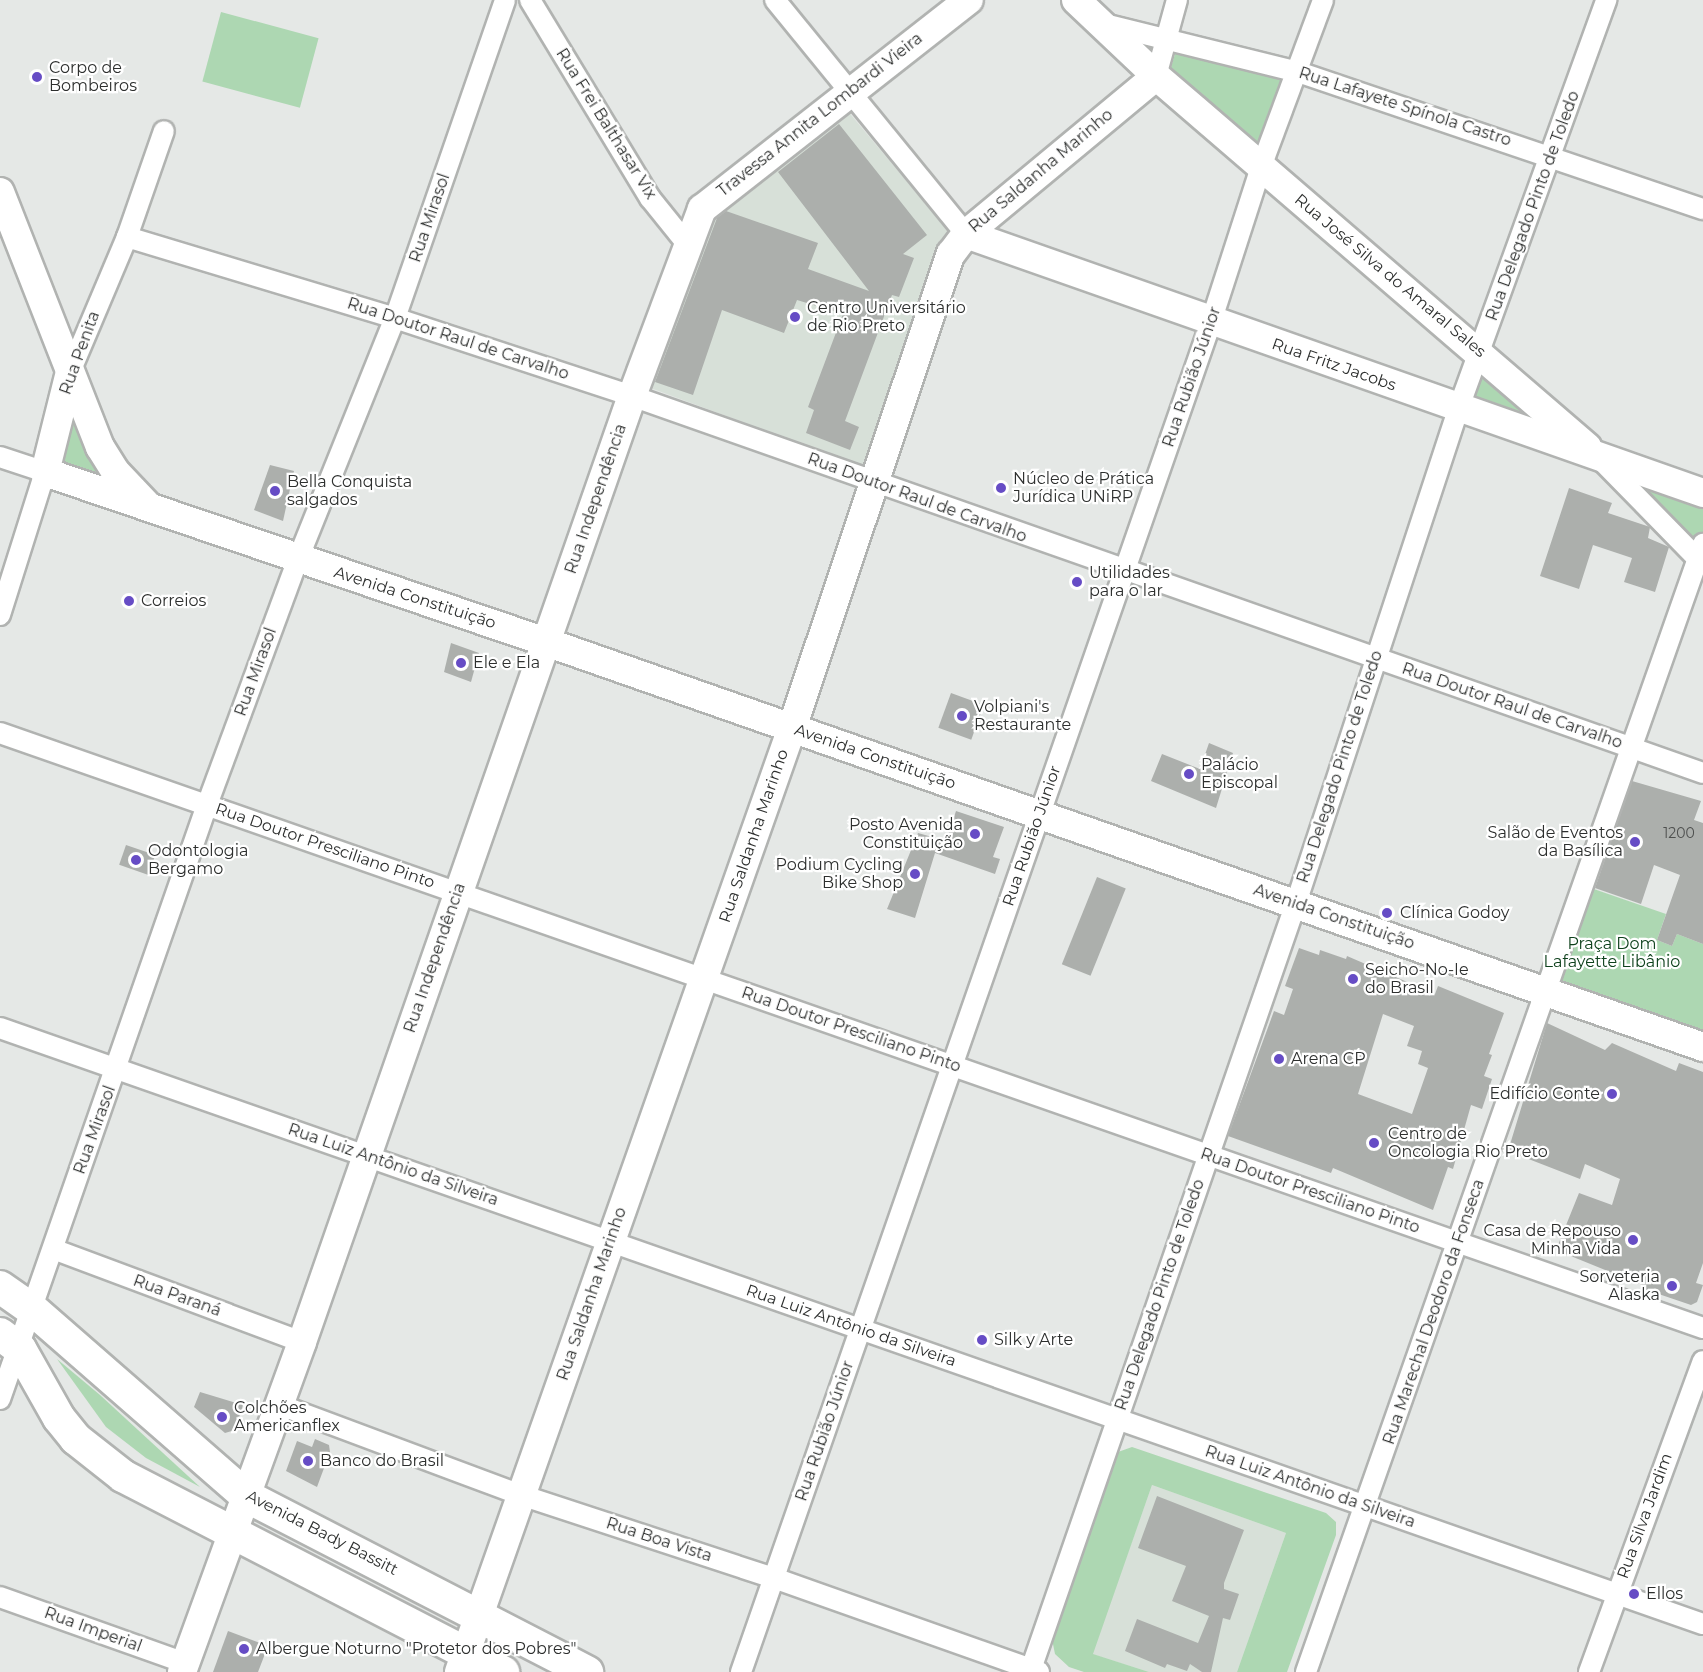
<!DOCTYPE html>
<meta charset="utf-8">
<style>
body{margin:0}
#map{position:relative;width:1703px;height:1672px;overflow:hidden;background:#e5e8e6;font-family:Montserrat,sans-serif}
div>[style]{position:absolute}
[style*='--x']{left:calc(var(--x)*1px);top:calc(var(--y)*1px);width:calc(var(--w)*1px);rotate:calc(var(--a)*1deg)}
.built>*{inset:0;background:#d7e0d8}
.green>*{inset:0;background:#add7b2;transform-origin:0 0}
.building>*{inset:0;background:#acafac;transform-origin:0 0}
.roads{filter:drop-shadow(2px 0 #b1b3b1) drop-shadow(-2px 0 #b1b3b1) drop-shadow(0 2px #b1b3b1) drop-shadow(0 -2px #b1b3b1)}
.street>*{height:20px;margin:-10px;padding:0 10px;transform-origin:10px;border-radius:10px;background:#fff}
.secondary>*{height:28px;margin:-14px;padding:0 14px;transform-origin:14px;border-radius:14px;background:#fff}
.primary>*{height:32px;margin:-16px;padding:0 16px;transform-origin:16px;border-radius:16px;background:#fff}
.dots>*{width:16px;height:16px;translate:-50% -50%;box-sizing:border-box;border:3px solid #fff;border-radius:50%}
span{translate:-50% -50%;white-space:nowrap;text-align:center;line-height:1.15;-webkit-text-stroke:4.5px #fff;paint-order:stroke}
.number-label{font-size:14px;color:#4d4f4e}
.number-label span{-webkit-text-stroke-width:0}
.poi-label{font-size:16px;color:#2d2f2e}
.left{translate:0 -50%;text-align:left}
.right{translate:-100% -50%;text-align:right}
.street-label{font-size:16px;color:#2d2f2e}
.park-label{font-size:16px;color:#0e411c}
</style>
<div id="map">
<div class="built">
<div style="clip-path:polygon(846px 109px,950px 233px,866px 468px,648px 387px,709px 217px)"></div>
<div style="clip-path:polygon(1152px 1485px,1286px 1533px,1237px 1672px,1149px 1672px,1092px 1654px)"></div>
</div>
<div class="green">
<div style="left:221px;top:12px;width:101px;height:72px;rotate:15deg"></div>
<div style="clip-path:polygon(1176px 51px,1291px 77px,1261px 153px,1169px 73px)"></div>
<div style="clip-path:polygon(1485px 365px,1579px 448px,1468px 406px)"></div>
<div style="clip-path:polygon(73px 422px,103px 478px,60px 466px)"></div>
<div style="clip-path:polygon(1614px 468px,1703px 498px,1703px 535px,1697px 553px)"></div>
<div style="clip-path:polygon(1588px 887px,1666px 914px,1657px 940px,1672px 946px,1677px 934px,1703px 944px,1703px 1034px,1559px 983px)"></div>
<div style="clip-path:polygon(57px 1359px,100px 1395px,200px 1487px,146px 1458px,106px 1427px)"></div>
<div style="clip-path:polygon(1132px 1447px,1326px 1513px,1336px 1522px,1336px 1535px,1287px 1672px,1237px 1672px,1286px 1533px,1152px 1485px,1093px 1654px,1149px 1672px,1084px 1672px,1069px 1667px,1055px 1654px,1052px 1639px,1114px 1460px,1118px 1452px)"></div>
</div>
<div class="building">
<div style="clip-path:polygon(839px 124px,927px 235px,903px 254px,914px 258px,899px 297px,892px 295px,845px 421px,859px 427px,850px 450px,806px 433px,814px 410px,808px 407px,843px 314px,797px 300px,784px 333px,722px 310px,693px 395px,655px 382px,717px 218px,726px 211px,818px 243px,808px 269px,869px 291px,778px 172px)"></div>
<div style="clip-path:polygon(270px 465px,294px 471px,283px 521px,254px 510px)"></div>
<div style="clip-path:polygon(1569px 488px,1612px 503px,1608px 513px,1650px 527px,1648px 538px,1669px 547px,1655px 592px,1624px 582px,1632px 558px,1593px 545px,1579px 589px,1540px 576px)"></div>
<div style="clip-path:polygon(451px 643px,479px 653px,471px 682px,444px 672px)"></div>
<div style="left:951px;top:693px;width:35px;height:37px;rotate:20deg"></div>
<div style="clip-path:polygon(1209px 743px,1233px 753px,1216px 808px,1151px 781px,1162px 754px,1200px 769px)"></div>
<div style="clip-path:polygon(1632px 781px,1701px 801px,1694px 820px,1703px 823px,1703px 944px,1677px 934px,1672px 946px,1657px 940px,1680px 875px,1654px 865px,1641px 904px,1595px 888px)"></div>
<div style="clip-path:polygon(956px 811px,1004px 827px,993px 857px,1000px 859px,995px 874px,935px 853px,915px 918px,887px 909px,918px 833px,946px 841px)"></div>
<div style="left:126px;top:845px;width:31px;height:21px;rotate:19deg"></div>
<div style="left:1097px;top:877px;width:31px;height:94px;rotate:22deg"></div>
<div style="clip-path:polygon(evenodd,1299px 948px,1319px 955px,1320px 950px,1346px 959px,1347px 956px,1435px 994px,1438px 986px,1504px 1013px,1489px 1054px,1492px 1055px,1484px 1076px,1492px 1079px,1482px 1109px,1471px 1105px,1453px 1169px,1448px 1167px,1433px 1210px,1333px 1168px,1331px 1173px,1228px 1136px,1274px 1011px,1284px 1015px,1293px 989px,1285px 986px,1299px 948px,1383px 1014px,1414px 1026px,1407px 1046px,1422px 1051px,1418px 1064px,1428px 1068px,1412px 1114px,1358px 1094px,1383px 1014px)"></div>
<div style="clip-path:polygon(1547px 1023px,1605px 1050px,1612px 1043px,1676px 1071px,1679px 1063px,1703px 1072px,1703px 1263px,1696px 1283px,1703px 1285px,1697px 1302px,1691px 1305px,1641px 1288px,1642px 1285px,1556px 1250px,1579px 1193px,1612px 1205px,1620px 1179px,1585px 1164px,1580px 1179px,1508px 1151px)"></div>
<div style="clip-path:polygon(200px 1392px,243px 1405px,235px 1430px,225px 1433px,194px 1407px)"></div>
<div style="clip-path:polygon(315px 1439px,329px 1445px,330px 1452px,317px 1487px,286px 1471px,297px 1441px,312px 1447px)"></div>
<div style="clip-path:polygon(1157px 1496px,1244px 1530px,1224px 1583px,1224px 1589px,1239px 1594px,1230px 1620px,1223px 1618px,1211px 1672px,1202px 1672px,1190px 1664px,1187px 1671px,1167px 1664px,1165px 1668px,1125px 1651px,1137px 1619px,1198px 1643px,1209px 1616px,1172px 1601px,1186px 1566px,1138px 1548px)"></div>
<div style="clip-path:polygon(228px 1631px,268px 1646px,258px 1672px,213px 1672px)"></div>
</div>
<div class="roads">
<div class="street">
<div style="--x:530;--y:0;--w:232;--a:58.8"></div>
<div style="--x:650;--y:198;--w:59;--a:51.2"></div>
<div style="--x:775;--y:0;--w:302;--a:50.8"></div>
<div style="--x:1104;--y:24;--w:200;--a:13.9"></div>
<div style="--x:1298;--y:72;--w:428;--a:18.7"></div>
<div style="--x:1156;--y:76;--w:79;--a:-74.6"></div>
<div style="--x:127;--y:237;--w:280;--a:16.8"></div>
<div style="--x:395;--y:318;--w:250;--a:18.2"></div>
<div style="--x:632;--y:396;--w:1135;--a:19.39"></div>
<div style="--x:70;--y:372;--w:147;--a:-67.1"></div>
<div style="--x:127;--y:237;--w:112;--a:-70.8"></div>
<div style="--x:0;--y:457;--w:47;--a:18.4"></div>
<div style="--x:45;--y:472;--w:150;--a:107.5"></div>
<div style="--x:1602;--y:461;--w:137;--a:45.6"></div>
<div style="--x:0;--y:733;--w:1804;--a:19.26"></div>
<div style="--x:0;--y:1028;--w:1804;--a:19.29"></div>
<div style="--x:53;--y:1249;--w:266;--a:20.5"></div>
<div style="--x:0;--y:1399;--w:629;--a:-70.79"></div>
<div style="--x:207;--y:805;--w:262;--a:-69.7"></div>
<div style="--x:298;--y:559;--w:260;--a:-68.1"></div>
<div style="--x:395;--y:318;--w:336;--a:-70.9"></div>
<div style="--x:280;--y:1405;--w:257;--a:20.5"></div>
<div style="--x:521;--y:1495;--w:266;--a:18.2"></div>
<div style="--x:774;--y:1578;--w:281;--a:19.5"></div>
<div style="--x:0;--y:1597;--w:196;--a:19.6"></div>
<div style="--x:741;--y:1672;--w:1429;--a:-70.8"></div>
<div style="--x:1211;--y:322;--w:163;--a:-72.1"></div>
<div style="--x:1261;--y:167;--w:178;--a:-69.6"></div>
<div style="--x:1030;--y:1672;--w:814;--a:-70.92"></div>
<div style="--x:1296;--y:903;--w:522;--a:-71.81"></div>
<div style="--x:1459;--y:407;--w:433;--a:-70.1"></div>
<div style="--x:1306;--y:1672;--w:1196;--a:-70.61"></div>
<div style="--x:1589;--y:1672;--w:331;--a:-69.9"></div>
</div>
<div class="secondary">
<div style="--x:1076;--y:0;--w:110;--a:43.5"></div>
<div style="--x:1156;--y:76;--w:569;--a:40.72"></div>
<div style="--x:0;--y:192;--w:274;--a:68.6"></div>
<div style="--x:100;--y:447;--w:28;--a:58"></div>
<div style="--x:115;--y:471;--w:47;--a:46.7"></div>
<div style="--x:966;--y:234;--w:781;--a:19.36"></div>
<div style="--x:70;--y:372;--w:103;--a:104"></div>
<div style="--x:45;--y:472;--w:529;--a:18.74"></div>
<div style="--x:546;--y:642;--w:1226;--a:19.29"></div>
<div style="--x:182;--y:1672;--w:351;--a:-70"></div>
<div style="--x:302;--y:1342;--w:1002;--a:-70.77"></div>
<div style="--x:632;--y:396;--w:200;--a:-69.5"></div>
<div style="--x:702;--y:209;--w:339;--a:-38.1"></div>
<div style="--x:459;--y:1672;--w:1001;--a:-70.57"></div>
<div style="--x:792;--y:728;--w:500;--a:-71.5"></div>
<div style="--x:951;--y:254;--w:25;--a:-53"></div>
<div style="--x:966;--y:234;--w:247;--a:-39.7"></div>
</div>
<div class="primary">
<div style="--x:0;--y:1287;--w:39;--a:35"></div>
<div style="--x:32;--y:1309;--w:284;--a:41.1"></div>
<div style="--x:246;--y:1496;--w:384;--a:27.3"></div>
<div style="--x:0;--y:1334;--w:25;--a:37"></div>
<div style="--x:20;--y:1349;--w:79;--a:60.5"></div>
<div style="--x:59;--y:1418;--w:27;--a:51"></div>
<div style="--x:76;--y:1439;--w:60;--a:38.2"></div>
<div style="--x:123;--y:1476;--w:428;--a:27.3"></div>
</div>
</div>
<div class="dots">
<div style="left:37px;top:77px;background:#664cc5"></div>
<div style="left:795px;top:317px;background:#664cc5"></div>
<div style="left:1001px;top:488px;background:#664cc5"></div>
<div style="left:275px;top:491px;background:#664cc5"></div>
<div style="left:1077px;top:582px;background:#664cc5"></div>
<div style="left:129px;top:601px;background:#664cc5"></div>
<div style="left:461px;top:663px;background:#664cc5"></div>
<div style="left:962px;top:716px;background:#664cc5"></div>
<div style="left:1189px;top:774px;background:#664cc5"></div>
<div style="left:975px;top:834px;background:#664cc5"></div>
<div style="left:1635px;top:842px;background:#664cc5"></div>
<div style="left:136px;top:860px;background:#664cc5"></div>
<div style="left:915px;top:874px;background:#664cc5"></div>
<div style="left:1387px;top:913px;background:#664cc5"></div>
<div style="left:1353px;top:979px;background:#664cc5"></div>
<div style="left:1279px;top:1059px;background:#664cc5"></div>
<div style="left:1612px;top:1094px;background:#664cc5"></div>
<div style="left:1374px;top:1143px;background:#664cc5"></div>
<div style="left:1633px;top:1240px;background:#664cc5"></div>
<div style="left:1672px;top:1286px;background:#664cc5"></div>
<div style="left:982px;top:1340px;background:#664cc5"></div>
<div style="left:222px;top:1417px;background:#664cc5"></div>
<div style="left:308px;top:1461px;background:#664cc5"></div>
<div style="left:1634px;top:1594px;background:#664cc5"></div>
<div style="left:244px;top:1649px;background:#664cc5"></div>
</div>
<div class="number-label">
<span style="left:1679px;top:833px">1200</span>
</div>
<div class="poi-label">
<span class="left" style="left:49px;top:77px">Corpo de<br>Bombeiros</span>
<span class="left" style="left:807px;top:317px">Centro Universitário<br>de Rio Preto</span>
<span class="left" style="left:1013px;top:488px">Núcleo de Prática<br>Jurídica UNiRP</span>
<span class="left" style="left:287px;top:491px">Bella Conquista<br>salgados</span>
<span class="left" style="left:1089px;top:582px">Utilidades<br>para o lar</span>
<span class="left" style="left:141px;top:601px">Correios</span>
<span class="left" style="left:473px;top:663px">Ele e Ela</span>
<span class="left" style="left:974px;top:716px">Volpiani's<br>Restaurante</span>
<span class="left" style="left:1201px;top:774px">Palácio<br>Episcopal</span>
<span class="right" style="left:963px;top:834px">Posto Avenida<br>Constituição</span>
<span class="right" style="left:1623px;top:842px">Salão de Eventos<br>da Basílica</span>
<span class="left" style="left:148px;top:860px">Odontologia<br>Bergamo</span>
<span class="right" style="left:903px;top:874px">Podium Cycling<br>Bike Shop</span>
<span class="left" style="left:1400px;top:913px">Clínica Godoy</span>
<span class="left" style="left:1365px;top:979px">Seicho-No-Ie<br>do Brasil</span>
<span class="left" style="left:1291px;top:1059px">Arena CP</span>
<span class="right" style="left:1600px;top:1094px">Edifício Conte</span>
<span class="left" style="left:1388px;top:1143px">Centro de<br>Oncologia Rio Preto</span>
<span class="right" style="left:1621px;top:1240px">Casa de Repouso<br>Minha Vida</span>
<span class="right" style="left:1660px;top:1286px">Sorveteria<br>Alaska</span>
<span class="left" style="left:994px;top:1340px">Silk y Arte</span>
<span class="left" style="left:234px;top:1417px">Colchões<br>Americanflex</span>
<span class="left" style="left:320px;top:1461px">Banco do Brasil</span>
<span class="left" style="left:1646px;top:1594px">Ellos</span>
<span class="left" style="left:256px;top:1649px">Albergue Noturno "Protetor dos Pobres"</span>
</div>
<div class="street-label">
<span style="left:1405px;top:107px;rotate:18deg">Rua Lafayete Spínola Castro</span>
<span style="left:820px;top:115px;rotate:-38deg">Travessa Annita Lombardi Vieira</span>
<span style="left:606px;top:124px;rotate:58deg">Rua Frei Balthasar Vix</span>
<span style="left:1041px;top:171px;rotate:-40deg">Rua Saldanha Marinho</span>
<span style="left:1533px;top:206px;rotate:-70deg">Rua Delegado Pinto de Toledo</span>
<span style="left:430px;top:218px;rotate:-71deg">Rua Mirasol</span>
<span style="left:1390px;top:276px;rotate:40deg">Rua José Silva do Amaral Sales</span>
<span style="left:458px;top:339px;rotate:18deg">Rua Doutor Raul de Carvalho</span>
<span style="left:80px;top:353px;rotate:-70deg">Rua Penita</span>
<span style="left:1334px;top:365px;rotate:19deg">Rua Fritz Jacobs</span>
<span style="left:1192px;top:377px;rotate:-71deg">Rua Rubião Júnior</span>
<span style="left:917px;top:498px;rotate:20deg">Rua Doutor Raul de Carvalho</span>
<span style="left:596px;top:499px;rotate:-71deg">Rua Independência</span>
<span style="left:415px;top:598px;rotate:18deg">Avenida Constituição</span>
<span style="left:256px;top:672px;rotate:-70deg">Rua Mirasol</span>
<span style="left:1512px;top:706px;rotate:19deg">Rua Doutor Raul de Carvalho</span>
<span style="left:875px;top:757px;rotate:19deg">Avenida Constituição</span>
<span style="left:1340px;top:767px;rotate:-72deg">Rua Delegado Pinto de Toledo</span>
<span style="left:754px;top:836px;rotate:-71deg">Rua Saldanha Marinho</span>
<span style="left:1032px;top:836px;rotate:-71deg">Rua Rubião Júnior</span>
<span style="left:325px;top:846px;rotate:19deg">Rua Doutor Presciliano Pinto</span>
<span style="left:1334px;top:917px;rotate:19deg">Avenida Constituição</span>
<span style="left:435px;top:958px;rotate:-71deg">Rua Independência</span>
<span style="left:851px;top:1030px;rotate:19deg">Rua Doutor Presciliano Pinto</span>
<span style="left:95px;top:1130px;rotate:-70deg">Rua Mirasol</span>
<span style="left:393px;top:1165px;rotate:19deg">Rua Luiz Antônio da Silveira</span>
<span style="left:1310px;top:1191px;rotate:19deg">Rua Doutor Presciliano Pinto</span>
<span style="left:592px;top:1294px;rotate:-71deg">Rua Saldanha Marinho</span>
<span style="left:1160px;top:1295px;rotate:-71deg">Rua Delegado Pinto de Toledo</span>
<span style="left:177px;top:1296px;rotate:20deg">Rua Paraná</span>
<span style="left:1434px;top:1312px;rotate:-71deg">Rua Marechal Deodoro da Fonseca</span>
<span style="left:851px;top:1326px;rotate:19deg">Rua Luiz Antônio da Silveira</span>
<span style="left:825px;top:1431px;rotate:-71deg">Rua Rubião Júnior</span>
<span style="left:1310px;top:1487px;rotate:19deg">Rua Luiz Antônio da Silveira</span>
<span style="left:1645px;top:1516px;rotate:-70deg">Rua Silva Jardim</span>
<span style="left:322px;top:1533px;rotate:27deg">Avenida Bady Bassitt</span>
<span style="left:659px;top:1540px;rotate:18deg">Rua Boa Vista</span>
<span style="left:93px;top:1630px;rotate:20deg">Rua Imperial</span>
</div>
<div class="park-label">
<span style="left:1612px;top:953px">Praça Dom<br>Lafayette Libânio</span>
</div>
</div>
